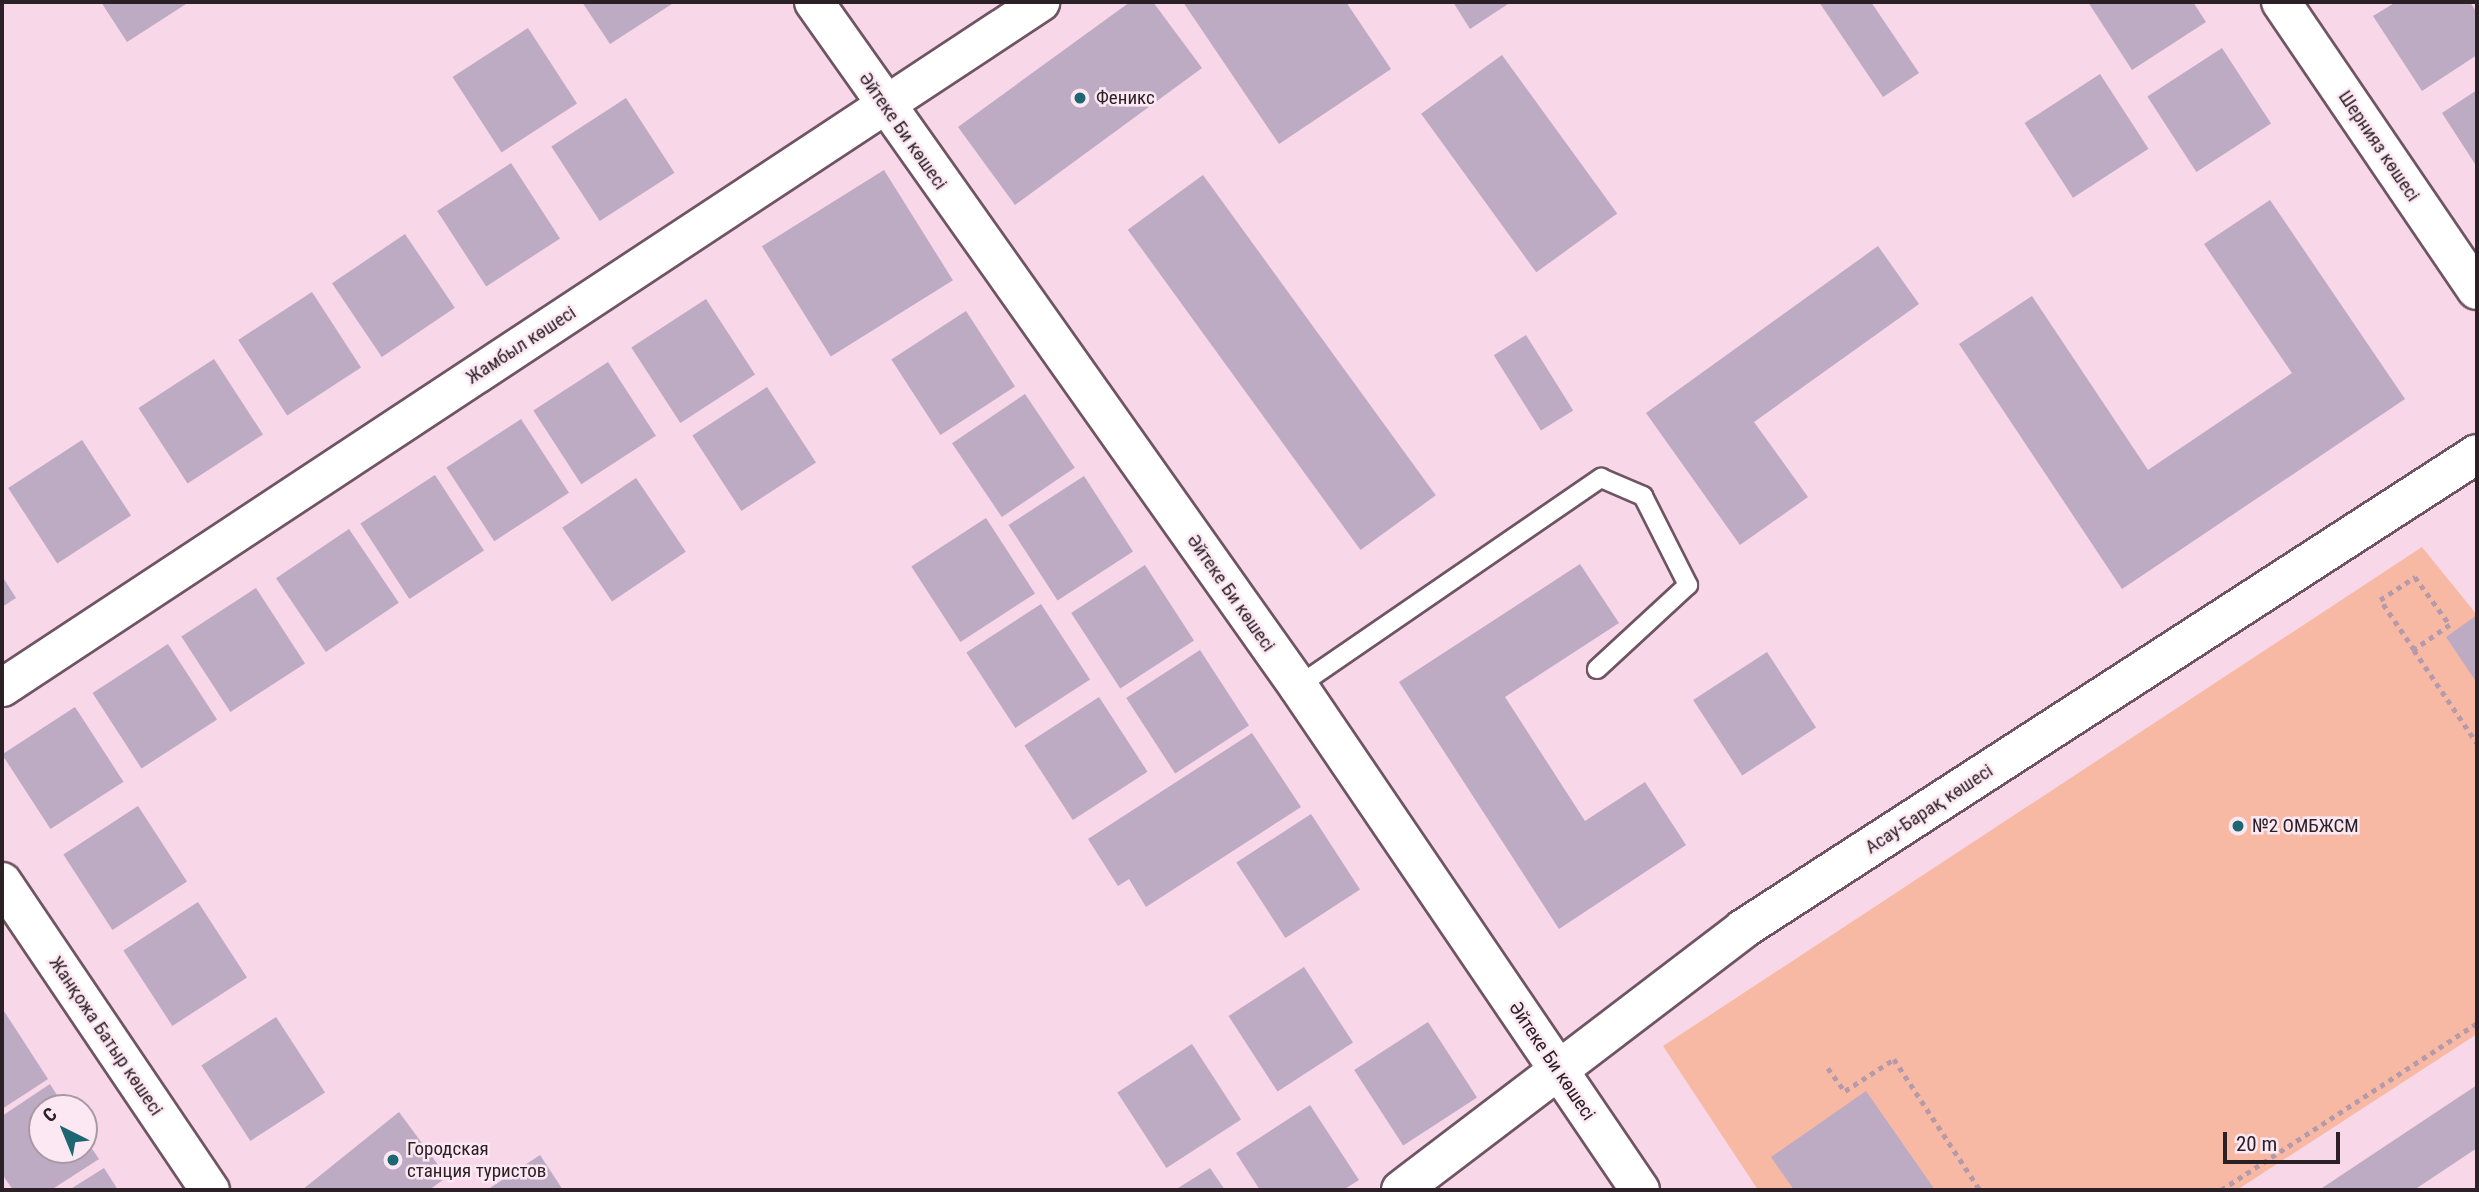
<!DOCTYPE html>
<meta charset="utf-8">
<style>
body{margin:0}
#map{position:relative;width:2479px;height:1192px;overflow:hidden;background:#f7d7e8;font-family:"Roboto Condensed",sans-serif}
div>[style]{position:absolute}
[style*='--x']{left:calc(var(--x)*1px);top:calc(var(--y)*1px);width:calc(var(--w)*1px);rotate:calc(var(--a)*1deg)}
.green>*{inset:0;background:#f7b9a4}
.building>*{inset:0;background:#bdaac3;transform-origin:0 0}
.path>*{height:4.5px;margin-top:-2.25px;transform-origin:0;background:repeating-linear-gradient(90deg,#b59ba9 0 5px,transparent 0 10px)}
.roads{filter:drop-shadow(2px 0 #6f5563) drop-shadow(-2px 0 #6f5563) drop-shadow(0 2px #6f5563) drop-shadow(0 -2px #6f5563)}
.lane>*{height:18px;margin:-9px;padding:0 9px;transform-origin:9px;border-radius:9px;background:#fff}
.street>*{height:37px;margin:-18.5px;padding:0 18.5px;transform-origin:18.5px;border-radius:18.5px;background:#fff}
.secondary>*{height:38px;margin:-19px;padding:0 19px;transform-origin:19px;border-radius:19px;background:#fff}
.dots>*{width:19px;height:19px;translate:-50% -50%;box-sizing:border-box;border:4px solid #fce8f2;border-radius:50%}
span{translate:-50% -50%;white-space:nowrap;text-align:center;line-height:1.15;-webkit-text-stroke:5px #fce8f2;paint-order:stroke}
.poi-label{font-size:19px;color:#2c2027}
.left{translate:0 -50%;text-align:left}
.street-label{font-size:19px;color:#2c2027}
.frame{position:absolute;inset:0;border:4px solid #2c2027;pointer-events:none}
.north{position:absolute;left:28px;top:1094px;width:70px;height:70px;box-sizing:border-box;background:#fce8f2;border:2px solid #a998a1;border-radius:50%;rotate:317deg;font-size:19px;font-weight:700;line-height:28px;text-align:center;color:#2c2027}
.north::after{content:'';display:block;margin:auto;width:24px;height:32px;background:#1d6773;clip-path:polygon(50% 0,100% 100%,50% 72%,0 100%)}
.scale{position:absolute;left:2223px;top:1132px;width:117px;height:32px;box-sizing:border-box;border:4px solid #2c2027;border-top:0;padding-left:9px;font-size:21px;line-height:24px;white-space:nowrap;color:#2c2027;-webkit-text-stroke:5px #fce8f2;paint-order:stroke}
</style>
<div id="map">
<div class="green">
<div style="clip-path:polygon(2422px 547px,2477px 615px,2477px 1034px,2237px 1190px,1758px 1190px,1663px 1046px)"></div>
</div>
<div class="building">
<div style="clip-path:polygon(101px 2px,185px 2px,186px 4px,127px 42px)"></div>
<div style="clip-path:polygon(582px 2px,675px 2px,610px 44px)"></div>
<div style="clip-path:polygon(1130px 2px,1153px 2px,1202px 68px,1015px 205px,958px 127px)"></div>
<div style="clip-path:polygon(1183px 2px,1346px 2px,1391px 69px,1279px 144px)"></div>
<div style="clip-path:polygon(1453px 2px,1511px 2px,1470px 29px)"></div>
<div style="clip-path:polygon(1819px 2px,1871px 2px,1919px 73px,1883px 97px)"></div>
<div style="clip-path:polygon(2088px 2px,2193px 2px,2206px 22px,2132px 70px)"></div>
<div style="clip-path:polygon(2396px 2px,2470px 2px,2477px 13px,2477px 55px,2422px 91px,2373px 16px)"></div>
<div style="left:528px;top:28px;width:90px;height:90px;rotate:57deg"></div>
<div style="left:2222px;top:48px;width:90px;height:89px;rotate:57deg"></div>
<div style="left:1502px;top:55px;width:196px;height:100px;rotate:54deg"></div>
<div style="left:2100px;top:74px;width:89px;height:90px;rotate:57deg"></div>
<div style="clip-path:polygon(2477px 90px,2477px 167px,2442px 113px)"></div>
<div style="left:626px;top:98px;width:89px;height:89px;rotate:57deg"></div>
<div style="left:511px;top:163px;width:90px;height:88px;rotate:57deg"></div>
<div style="left:884px;top:170px;width:130px;height:144px;rotate:58deg"></div>
<div style="left:1203px;top:175px;width:396px;height:93px;rotate:54deg"></div>
<div style="clip-path:polygon(2270px 200px,2405px 399px,2122px 589px,1959px 344px,2032px 296px,2148px 470px,2292px 373px,2204px 244px)"></div>
<div style="left:405px;top:234px;width:89px;height:88px;rotate:56deg"></div>
<div style="clip-path:polygon(1878px 246px,1919px 304px,1754px 422px,1808px 497px,1740px 545px,1646px 413px)"></div>
<div style="left:312px;top:292px;width:90px;height:88px;rotate:57deg"></div>
<div style="left:706px;top:299px;width:90px;height:89px;rotate:57deg"></div>
<div style="left:966px;top:311px;width:90px;height:89px;rotate:57deg"></div>
<div style="left:1526px;top:335px;width:89px;height:38px;rotate:58deg"></div>
<div style="left:214px;top:359px;width:90px;height:90px;rotate:57deg"></div>
<div style="left:608px;top:362px;width:88px;height:89px;rotate:57deg"></div>
<div style="left:767px;top:387px;width:90px;height:89px;rotate:57deg"></div>
<div style="left:1025px;top:394px;width:89px;height:88px;rotate:56deg"></div>
<div style="left:521px;top:419px;width:88px;height:89px;rotate:57deg"></div>
<div style="left:82px;top:440px;width:90px;height:88px;rotate:57deg"></div>
<div style="left:435px;top:475px;width:90px;height:89px;rotate:57deg"></div>
<div style="left:1084px;top:476px;width:90px;height:90px;rotate:57deg"></div>
<div style="left:636px;top:478px;width:89px;height:89px;rotate:56deg"></div>
<div style="left:986px;top:518px;width:90px;height:89px;rotate:57deg"></div>
<div style="left:349px;top:529px;width:89px;height:88px;rotate:56deg"></div>
<div style="clip-path:polygon(1580px 564px,1619px 623px,1505px 697px,1585px 821px,1645px 782px,1686px 845px,1559px 929px,1399px 682px)"></div>
<div style="left:1145px;top:565px;width:90px;height:88px;rotate:57deg"></div>
<div style="clip-path:polygon(2px 576px,16px 598px,2px 607px)"></div>
<div style="left:256px;top:588px;width:90px;height:89px;rotate:57deg"></div>
<div style="left:1041px;top:604px;width:90px;height:89px;rotate:57deg"></div>
<div style="clip-path:polygon(2477px 615px,2477px 683px,2446px 637px)"></div>
<div style="left:168px;top:644px;width:90px;height:90px;rotate:57deg"></div>
<div style="left:1200px;top:650px;width:90px;height:88px;rotate:57deg"></div>
<div style="left:1767px;top:652px;width:90px;height:88px;rotate:57deg"></div>
<div style="left:1099px;top:697px;width:89px;height:89px;rotate:57deg"></div>
<div style="left:75px;top:707px;width:89px;height:87px;rotate:57deg"></div>
<div style="clip-path:polygon(1252px 733px,1301px 807px,1146px 907px,1129px 879px,1118px 886px,1088px 839px)"></div>
<div style="left:138px;top:806px;width:90px;height:89px;rotate:57deg"></div>
<div style="left:1311px;top:814px;width:90px;height:89px;rotate:57deg"></div>
<div style="left:198px;top:902px;width:90px;height:89px;rotate:57deg"></div>
<div style="left:1304px;top:967px;width:90px;height:90px;rotate:57deg"></div>
<div style="clip-path:polygon(2px 1008px,48px 1079px,2px 1109px)"></div>
<div style="left:276px;top:1017px;width:90px;height:89px;rotate:57deg"></div>
<div style="left:1428px;top:1022px;width:90px;height:88px;rotate:57deg"></div>
<div style="left:1192px;top:1044px;width:90px;height:89px;rotate:57deg"></div>
<div style="clip-path:polygon(50px 1084px,65px 1108px,42px 1108px,42px 1150px,84px 1150px,84px 1137px,99px 1159px,51px 1190px,13px 1190px,2px 1174px,2px 1116px)"></div>
<div style="clip-path:polygon(2477px 1085px,2477px 1148px,2414px 1190px,2319px 1190px)"></div>
<div style="clip-path:polygon(1866px 1091px,1935px 1190px,1794px 1190px,1771px 1157px)"></div>
<div style="clip-path:polygon(1310px 1105px,1359px 1180px,1343px 1190px,1260px 1190px,1236px 1153px)"></div>
<div style="clip-path:polygon(399px 1112px,447px 1177px,429px 1190px,302px 1190px)"></div>
<div style="clip-path:polygon(540px 1155px,563px 1190px,487px 1190px)"></div>
<div style="clip-path:polygon(104px 1168px,118px 1190px,69px 1190px)"></div>
<div style="clip-path:polygon(1210px 1168px,1225px 1190px,1175px 1190px)"></div>
</div>
<div class="path">
<div style="--x:2415;--y:577;--w:59;--a:53.9"></div>
<div style="--x:2450;--y:625;--w:44;--a:145.2"></div>
<div style="--x:2414;--y:650;--w:60;--a:-124.2"></div>
<div style="--x:2380;--y:600;--w:42;--a:-33.3"></div>
<div style="--x:2414;--y:650;--w:112;--a:55.9"></div>
<div style="--x:1828;--y:1068;--w:29;--a:54"></div>
<div style="--x:1845;--y:1091;--w:59;--a:-33.1"></div>
<div style="--x:1894;--y:1059;--w:157;--a:56.7"></div>
<div style="--x:2221;--y:1190;--w:306;--a:-33.1"></div>
</div>
<div class="roads">
<div class="lane">
<div style="--x:1298;--y:686;--w:368;--a:-34.5"></div>
<div style="--x:1601;--y:478;--w:46;--a:23.2"></div>
<div style="--x:1643;--y:496;--w:100;--a:63.2"></div>
<div style="--x:1688;--y:585;--w:124;--a:137.3"></div>
</div>
<div class="street">
<div style="--x:2;--y:687;--w:1244;--a:-33.42"></div>
</div>
<div class="secondary">
<div style="--x:814;--y:2;--w:838;--a:54.72"></div>
<div style="--x:1298;--y:686;--w:609;--a:55.84"></div>
<div style="--x:2281;--y:2;--w:348;--a:55.8"></div>
<div style="--x:2;--y:882;--w:372;--a:56"></div>
<div style="--x:1401;--y:1190;--w:430;--a:-37.3"></div>
<div style="--x:1743;--y:929;--w:874;--a:-32.91"></div>
</div>
</div>
<div class="dots">
<div style="left:1080px;top:98px;background:#1d6773"></div>
<div style="left:2238px;top:826px;background:#1d6773"></div>
<div style="left:393px;top:1160px;background:#1d6773"></div>
</div>
<div class="poi-label">
<span class="left" style="left:1096px;top:98px">Феникс</span>
<span class="left" style="left:2252px;top:826px">№2 ОМБЖСМ</span>
<span class="left" style="left:407px;top:1160px">Городская<br>станция туристов</span>
</div>
<div class="street-label">
<span style="left:903px;top:131px;rotate:55deg">Әйтеке Би көшесі</span>
<span style="left:2379px;top:146px;rotate:56deg">Шернияз көшесі</span>
<span style="left:521px;top:345px;rotate:-33deg">Жамбыл көшесі</span>
<span style="left:1231px;top:593px;rotate:55deg">Әйтеке Би көшесі</span>
<span style="left:1929px;top:809px;rotate:-33deg">Асау-Барақ көшесі</span>
<span style="left:106px;top:1036px;rotate:56deg">Жанқожа Батыр көшесі</span>
<span style="left:1552px;top:1061px;rotate:56deg">Әйтеке Би көшесі</span>
</div>
<div class="frame"></div>
<div class="north">С</div>
<div class="scale">20 m</div>
</div>
